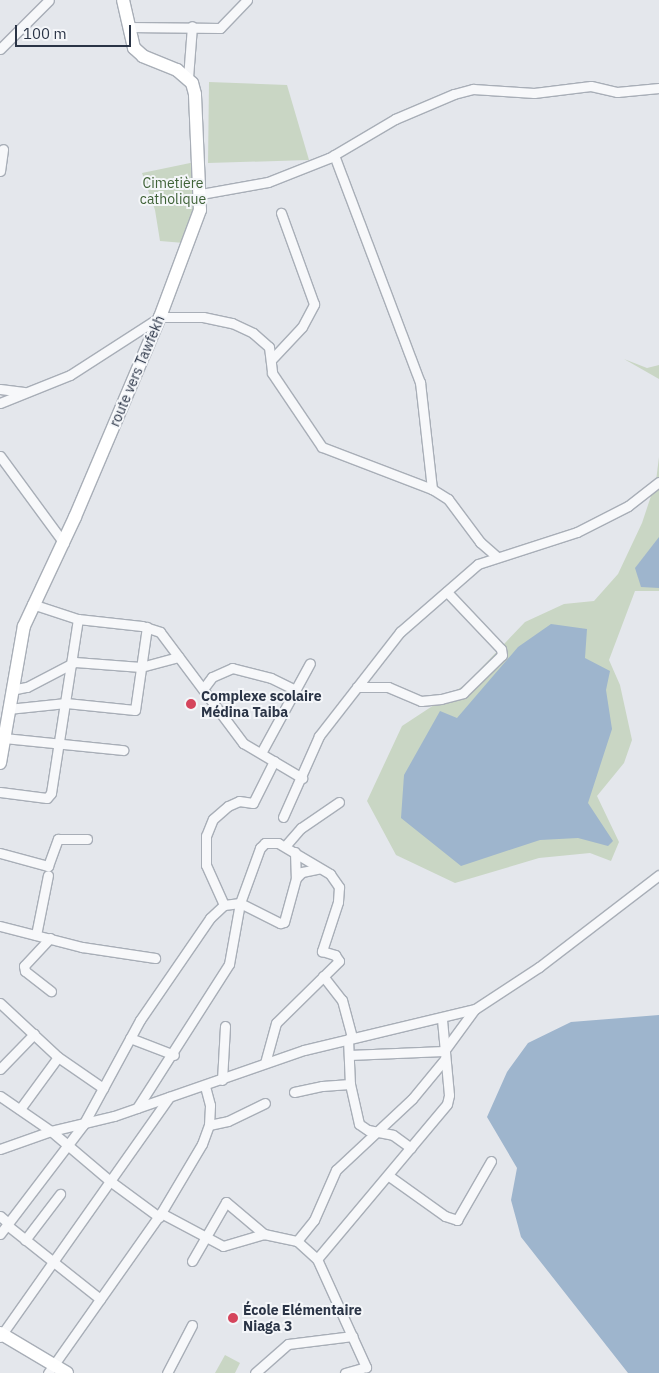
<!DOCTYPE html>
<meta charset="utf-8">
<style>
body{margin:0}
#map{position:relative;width:659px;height:1373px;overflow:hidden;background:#e4e7ec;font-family:"IBM Plex Sans",sans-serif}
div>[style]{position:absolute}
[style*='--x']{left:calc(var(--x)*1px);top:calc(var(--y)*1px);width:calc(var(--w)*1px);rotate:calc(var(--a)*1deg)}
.green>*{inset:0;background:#c9d6c4}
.water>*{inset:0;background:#9eb5cd}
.roads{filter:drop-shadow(1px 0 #a8aeb7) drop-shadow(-1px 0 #a8aeb7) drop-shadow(0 1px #a8aeb7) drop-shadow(0 -1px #a8aeb7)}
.street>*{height:9px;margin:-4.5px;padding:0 4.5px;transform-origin:4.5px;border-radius:4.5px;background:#f7f8fa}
.secondary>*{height:12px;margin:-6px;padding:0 6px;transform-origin:6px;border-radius:6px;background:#fff}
.dots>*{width:14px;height:14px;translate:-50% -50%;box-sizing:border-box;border:2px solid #f4f6f9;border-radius:50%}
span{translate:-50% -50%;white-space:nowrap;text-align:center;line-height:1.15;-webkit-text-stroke:4px #f4f6f9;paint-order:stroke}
.park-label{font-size:14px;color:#3f6237}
.street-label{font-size:14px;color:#2a3446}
.poi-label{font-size:14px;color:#2a3446;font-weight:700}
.left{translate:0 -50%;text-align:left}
.scale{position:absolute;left:15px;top:25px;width:116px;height:22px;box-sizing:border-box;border:2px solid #2a3446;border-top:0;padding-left:6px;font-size:15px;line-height:18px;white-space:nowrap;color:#2a3446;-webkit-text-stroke:4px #f4f6f9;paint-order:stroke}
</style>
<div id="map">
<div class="green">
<div style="clip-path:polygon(209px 82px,287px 85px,309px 160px,208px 163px)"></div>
<div style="clip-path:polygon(195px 162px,196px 203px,184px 243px,160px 241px,155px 210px,142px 173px)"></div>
<div style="clip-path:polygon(624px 359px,647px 368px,659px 365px,659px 379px)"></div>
<div style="clip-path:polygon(659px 457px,659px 591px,635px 591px,609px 660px,620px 685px,632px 740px,624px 763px,597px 796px,619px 842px,611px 861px,590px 853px,539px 858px,455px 883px,396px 855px,367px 801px,402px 726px,466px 684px,525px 622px,564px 604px,594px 601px,618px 574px,642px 523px,656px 481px)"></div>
<div style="clip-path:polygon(225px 1355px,240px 1363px,235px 1373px,215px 1373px)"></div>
</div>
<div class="water">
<div style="clip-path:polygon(659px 537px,659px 588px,641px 587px,635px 568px)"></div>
<div style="clip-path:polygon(551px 624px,587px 629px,585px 658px,610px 671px,606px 690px,612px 729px,588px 803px,613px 841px,608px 846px,578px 838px,540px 840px,461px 866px,401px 818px,404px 775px,440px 711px,457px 718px,518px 647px)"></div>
<div style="clip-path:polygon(659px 1015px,659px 1373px,628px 1373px,521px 1237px,511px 1200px,517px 1168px,487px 1117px,507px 1072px,528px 1043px,571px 1022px)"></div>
</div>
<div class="roads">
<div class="street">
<div style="--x:128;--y:27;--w:92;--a:0.6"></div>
<div style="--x:220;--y:28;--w:39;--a:-46"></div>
<div style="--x:0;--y:49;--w:69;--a:-45"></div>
<div style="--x:188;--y:78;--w:52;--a:-85.6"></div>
<div style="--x:334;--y:155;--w:243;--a:69.3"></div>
<div style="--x:420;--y:382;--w:108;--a:83.6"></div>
<div style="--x:432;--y:489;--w:19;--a:32"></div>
<div style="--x:448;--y:499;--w:54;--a:53.3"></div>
<div style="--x:480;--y:542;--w:23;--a:41"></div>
<div style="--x:0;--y:171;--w:22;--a:-82"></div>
<div style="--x:201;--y:194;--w:68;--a:-10.2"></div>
<div style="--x:268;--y:182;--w:66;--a:-21.5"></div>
<div style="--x:329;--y:158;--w:77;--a:-30.6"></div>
<div style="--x:395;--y:119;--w:64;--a:-23"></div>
<div style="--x:454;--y:94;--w:20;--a:-15"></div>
<div style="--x:473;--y:89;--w:61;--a:3.8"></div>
<div style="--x:534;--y:93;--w:57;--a:-7"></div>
<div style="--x:591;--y:86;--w:27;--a:13"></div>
<div style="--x:617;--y:92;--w:42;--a:-5.4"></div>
<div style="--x:271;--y:360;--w:45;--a:-46.8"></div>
<div style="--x:302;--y:327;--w:26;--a:-62"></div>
<div style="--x:314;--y:304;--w:97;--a:-109.9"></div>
<div style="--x:0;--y:389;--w:24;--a:7"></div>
<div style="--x:0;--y:403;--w:75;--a:-21.8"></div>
<div style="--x:70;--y:375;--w:107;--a:-32.8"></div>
<div style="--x:160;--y:317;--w:43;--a:0"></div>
<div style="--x:203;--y:317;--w:30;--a:12"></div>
<div style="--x:232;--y:323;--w:23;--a:25"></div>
<div style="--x:253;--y:333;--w:21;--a:41"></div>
<div style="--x:269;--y:347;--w:26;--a:83"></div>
<div style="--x:272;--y:373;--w:89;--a:56"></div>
<div style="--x:322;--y:447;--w:118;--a:20.9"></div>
<div style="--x:0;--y:456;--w:108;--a:53.7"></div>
<div style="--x:32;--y:604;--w:48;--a:18.1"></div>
<div style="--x:78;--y:619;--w:64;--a:6.2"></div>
<div style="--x:142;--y:626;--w:19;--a:18"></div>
<div style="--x:160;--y:632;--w:139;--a:53.2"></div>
<div style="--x:243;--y:743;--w:69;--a:30.7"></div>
<div style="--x:357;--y:687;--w:31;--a:0"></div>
<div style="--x:388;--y:687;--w:36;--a:23"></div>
<div style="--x:421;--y:701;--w:20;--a:-6"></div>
<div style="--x:441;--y:699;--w:23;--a:-15"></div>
<div style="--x:463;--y:693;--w:54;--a:-44.3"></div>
<div style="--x:502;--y:655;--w:6;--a:-99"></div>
<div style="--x:501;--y:649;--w:79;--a:-133.5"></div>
<div style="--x:203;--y:689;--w:15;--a:-53"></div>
<div style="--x:212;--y:677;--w:22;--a:-24"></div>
<div style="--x:232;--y:668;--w:40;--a:14.4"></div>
<div style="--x:271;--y:678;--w:25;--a:26"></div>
<div style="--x:11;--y:690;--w:16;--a:-11"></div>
<div style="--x:27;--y:687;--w:54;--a:-27.5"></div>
<div style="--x:75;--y:662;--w:66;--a:4.3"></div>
<div style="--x:141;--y:667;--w:39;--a:-15"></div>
<div style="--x:8;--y:709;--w:58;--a:-5.9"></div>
<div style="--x:66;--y:703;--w:69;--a:5.8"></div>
<div style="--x:135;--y:710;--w:84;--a:-81.8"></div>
<div style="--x:4;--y:738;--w:120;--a:5.8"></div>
<div style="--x:261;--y:753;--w:102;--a:-61.4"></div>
<div style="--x:0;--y:792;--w:47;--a:7.3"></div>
<div style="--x:47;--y:798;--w:6;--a:-51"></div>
<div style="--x:51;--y:793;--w:176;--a:-81.2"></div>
<div style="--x:283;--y:817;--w:89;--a:-66"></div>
<div style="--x:319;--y:736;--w:132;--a:-52.1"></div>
<div style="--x:400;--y:632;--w:103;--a:-41.1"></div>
<div style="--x:478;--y:564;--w:104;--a:-17.9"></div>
<div style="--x:577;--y:532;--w:57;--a:-27"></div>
<div style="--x:628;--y:506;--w:39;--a:-38"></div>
<div style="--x:286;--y:845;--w:23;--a:-49"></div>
<div style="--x:301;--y:828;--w:46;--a:-34.4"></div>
<div style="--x:295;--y:852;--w:26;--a:88"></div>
<div style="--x:0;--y:853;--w:50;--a:15.2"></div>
<div style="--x:48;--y:866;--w:29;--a:-70"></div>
<div style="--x:58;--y:839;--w:29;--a:0"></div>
<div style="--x:224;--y:905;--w:44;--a:-114.2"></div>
<div style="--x:206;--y:865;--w:29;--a:-90"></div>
<div style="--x:206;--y:836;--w:18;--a:-68"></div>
<div style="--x:213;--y:819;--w:20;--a:-41"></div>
<div style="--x:228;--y:806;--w:12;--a:-24"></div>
<div style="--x:239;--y:801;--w:14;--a:8"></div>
<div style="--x:253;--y:803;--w:47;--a:-63.4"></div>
<div style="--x:0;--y:926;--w:85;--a:14.4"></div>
<div style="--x:82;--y:947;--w:74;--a:8.6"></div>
<div style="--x:36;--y:935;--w:61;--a:-78.7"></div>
<div style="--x:50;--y:938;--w:38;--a:133"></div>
<div style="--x:24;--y:966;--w:5;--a:79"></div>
<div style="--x:25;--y:971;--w:33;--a:38"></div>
<div style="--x:323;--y:976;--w:31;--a:52"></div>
<div style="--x:342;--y:1000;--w:39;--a:75"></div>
<div style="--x:0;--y:1003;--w:79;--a:43"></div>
<div style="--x:58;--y:1057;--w:55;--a:34.6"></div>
<div style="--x:130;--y:1038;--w:47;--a:21.1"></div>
<div style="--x:348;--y:1039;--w:45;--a:87.5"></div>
<div style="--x:350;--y:1084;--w:41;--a:77.3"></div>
<div style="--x:359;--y:1124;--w:11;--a:34"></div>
<div style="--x:368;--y:1130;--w:25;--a:11"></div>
<div style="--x:393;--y:1135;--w:22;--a:36"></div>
<div style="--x:349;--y:1055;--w:95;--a:-2.4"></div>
<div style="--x:444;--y:1051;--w:51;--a:-53.8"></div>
<div style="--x:0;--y:1069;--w:49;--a:-45.8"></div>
<div style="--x:222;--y:1080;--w:54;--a:-86.8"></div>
<div style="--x:294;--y:1092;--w:29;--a:-12"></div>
<div style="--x:322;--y:1086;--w:28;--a:-4"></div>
<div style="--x:0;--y:1096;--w:62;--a:34.5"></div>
<div style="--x:51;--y:1131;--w:77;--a:40.3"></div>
<div style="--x:110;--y:1181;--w:61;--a:36.3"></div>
<div style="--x:137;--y:1108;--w:171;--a:-57.4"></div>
<div style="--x:229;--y:964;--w:62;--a:-79.8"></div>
<div style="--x:240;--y:903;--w:45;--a:26.6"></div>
<div style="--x:280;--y:923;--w:4;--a:-14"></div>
<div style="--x:284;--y:922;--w:46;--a:-74.7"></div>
<div style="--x:296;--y:878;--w:8;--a:-45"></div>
<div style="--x:302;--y:872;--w:16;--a:-11"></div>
<div style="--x:20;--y:1109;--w:64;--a:-53.8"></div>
<div style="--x:209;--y:1125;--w:19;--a:-12"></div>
<div style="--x:228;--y:1121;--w:41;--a:-25.9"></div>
<div style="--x:0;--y:1149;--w:54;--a:-19.4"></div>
<div style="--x:51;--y:1131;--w:65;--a:-13.4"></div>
<div style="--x:114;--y:1116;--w:201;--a:-19.2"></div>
<div style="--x:304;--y:1050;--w:176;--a:-13.5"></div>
<div style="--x:475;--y:1009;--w:77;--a:-33.3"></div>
<div style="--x:539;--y:967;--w:151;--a:-37.5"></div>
<div style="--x:389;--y:1176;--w:69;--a:35.5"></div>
<div style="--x:445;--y:1216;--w:13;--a:18"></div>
<div style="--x:457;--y:1220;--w:68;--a:-60"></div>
<div style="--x:161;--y:1213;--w:70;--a:28"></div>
<div style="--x:223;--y:1246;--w:43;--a:-16.3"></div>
<div style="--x:264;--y:1234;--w:34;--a:12"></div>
<div style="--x:297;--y:1241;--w:27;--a:-51"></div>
<div style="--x:314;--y:1220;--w:55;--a:-66.3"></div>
<div style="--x:336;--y:1170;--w:104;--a:-43.1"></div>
<div style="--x:412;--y:1099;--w:52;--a:-50.5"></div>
<div style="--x:0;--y:1216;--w:11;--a:41"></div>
<div style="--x:7;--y:1225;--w:119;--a:38.5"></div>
<div style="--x:0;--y:1234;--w:137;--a:-52.7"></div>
<div style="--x:83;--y:1125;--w:119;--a:-61.5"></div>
<div style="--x:140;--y:1020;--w:124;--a:-55.5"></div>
<div style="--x:210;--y:918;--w:19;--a:-43"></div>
<div style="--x:224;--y:905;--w:16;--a:-7"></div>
<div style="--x:240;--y:903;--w:59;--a:-70"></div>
<div style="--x:260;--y:848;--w:7;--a:-45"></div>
<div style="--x:265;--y:843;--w:13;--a:0"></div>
<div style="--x:278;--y:843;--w:61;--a:30.8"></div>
<div style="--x:330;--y:874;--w:16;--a:55"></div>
<div style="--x:339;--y:887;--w:15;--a:94"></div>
<div style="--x:338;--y:902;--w:52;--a:108.1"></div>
<div style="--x:322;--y:951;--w:14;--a:17"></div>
<div style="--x:335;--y:955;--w:7;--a:56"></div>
<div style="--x:339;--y:961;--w:88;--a:135.5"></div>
<div style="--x:276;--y:1023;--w:41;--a:105.4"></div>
<div style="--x:25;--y:1240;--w:58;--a:-52.7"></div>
<div style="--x:297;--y:1241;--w:27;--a:42"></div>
<div style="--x:317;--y:1259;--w:119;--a:65.6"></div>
<div style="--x:366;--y:1367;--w:22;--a:164"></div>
<div style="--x:317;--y:1259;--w:202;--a:-50"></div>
<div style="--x:447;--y:1104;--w:9;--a:-77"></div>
<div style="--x:449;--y:1095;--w:76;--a:-95.3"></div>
<div style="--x:192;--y:1261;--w:68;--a:-60"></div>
<div style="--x:226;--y:1202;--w:50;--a:40.1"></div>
<div style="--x:0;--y:1337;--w:294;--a:-54.8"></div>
<div style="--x:48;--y:1373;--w:196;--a:-54.8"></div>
<div style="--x:161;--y:1213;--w:80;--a:-59.3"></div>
<div style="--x:202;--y:1144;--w:20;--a:-70"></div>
<div style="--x:209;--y:1125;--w:20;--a:-87"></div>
<div style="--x:210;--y:1105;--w:20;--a:-105"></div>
<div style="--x:167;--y:1373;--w:54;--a:-62.5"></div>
<div style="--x:255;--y:1373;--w:44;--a:-41.3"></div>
<div style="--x:288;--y:1344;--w:65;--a:-7"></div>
</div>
<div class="secondary">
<div style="--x:0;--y:763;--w:139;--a:-80.1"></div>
<div style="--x:24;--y:626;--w:120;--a:-64.9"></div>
<div style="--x:75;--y:517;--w:217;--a:-67"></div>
<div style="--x:160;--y:317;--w:114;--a:-69.5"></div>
<div style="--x:200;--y:210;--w:116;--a:-92.5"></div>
<div style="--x:195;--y:94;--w:11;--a:-105"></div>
<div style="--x:192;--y:83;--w:20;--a:-139"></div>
<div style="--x:177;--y:70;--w:37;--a:-158"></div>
<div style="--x:143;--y:56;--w:12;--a:-138"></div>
<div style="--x:134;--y:48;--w:49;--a:-102.9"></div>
<div style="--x:0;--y:1333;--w:78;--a:30.8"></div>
</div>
</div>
<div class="dots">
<div style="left:191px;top:704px;background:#d5455c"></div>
<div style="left:233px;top:1318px;background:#d5455c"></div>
</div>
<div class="park-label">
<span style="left:173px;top:191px">Cimetière<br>catholique</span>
</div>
<div class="street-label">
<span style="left:137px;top:371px;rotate:-67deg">route vers Tawfekh</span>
</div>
<div class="poi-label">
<span class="left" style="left:201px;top:704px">Complexe scolaire<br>Médina Taiba</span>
<span class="left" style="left:243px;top:1318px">École Elémentaire<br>Niaga 3</span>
</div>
<div class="scale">100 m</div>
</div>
